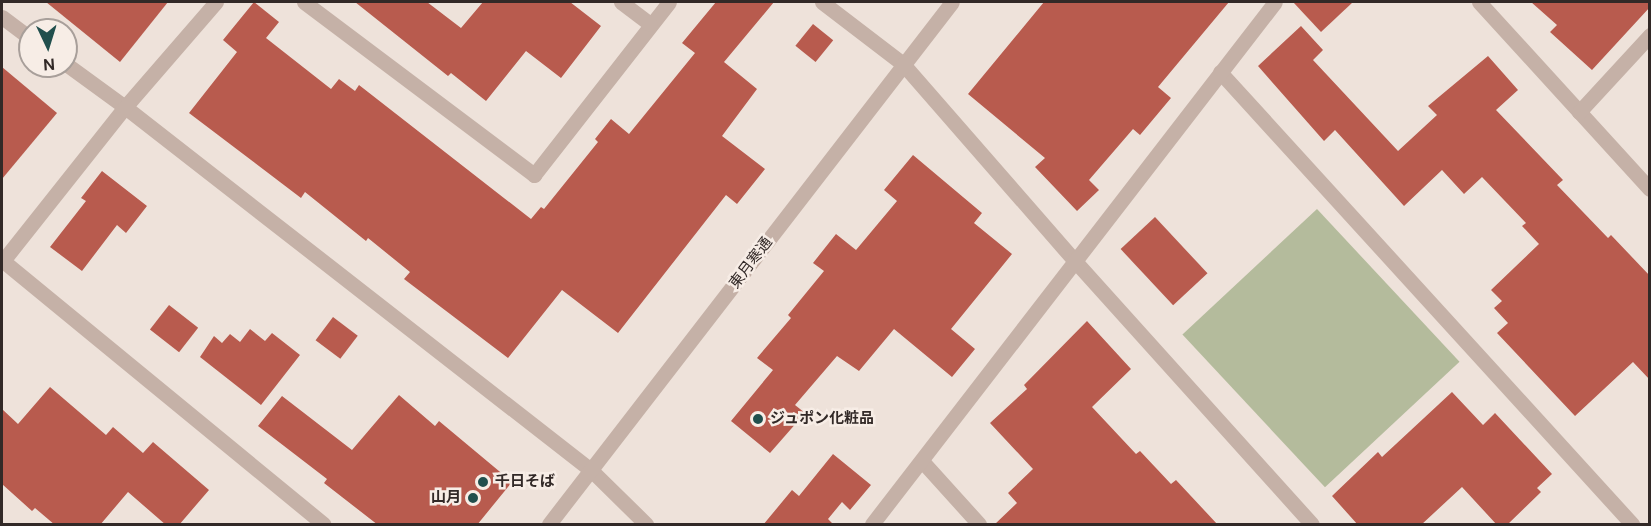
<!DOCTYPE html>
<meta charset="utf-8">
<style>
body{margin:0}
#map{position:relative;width:1651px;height:526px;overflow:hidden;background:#eee2da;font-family:"DM Sans","Noto Sans JP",sans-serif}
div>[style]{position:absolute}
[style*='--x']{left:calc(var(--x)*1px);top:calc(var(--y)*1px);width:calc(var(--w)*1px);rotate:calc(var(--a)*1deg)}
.green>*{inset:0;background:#b4bb9c;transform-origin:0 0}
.building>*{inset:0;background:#b85b4e;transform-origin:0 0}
.minor>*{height:15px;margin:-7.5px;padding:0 7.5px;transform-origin:7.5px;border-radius:7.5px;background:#c5b1a7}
.dots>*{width:16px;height:16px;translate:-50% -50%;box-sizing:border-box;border:3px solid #f7ede6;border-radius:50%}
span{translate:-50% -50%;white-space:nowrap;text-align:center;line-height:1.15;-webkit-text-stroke:5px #f7ede6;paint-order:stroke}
.street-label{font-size:15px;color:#322927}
.poi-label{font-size:15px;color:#322927;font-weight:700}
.left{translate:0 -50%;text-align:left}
.right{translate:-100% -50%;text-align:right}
.frame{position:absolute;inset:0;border:3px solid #322927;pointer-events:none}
.north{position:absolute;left:18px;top:18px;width:60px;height:60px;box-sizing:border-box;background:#f7ede6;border:2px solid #a89f9a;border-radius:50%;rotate:176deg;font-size:16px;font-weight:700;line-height:24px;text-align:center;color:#322927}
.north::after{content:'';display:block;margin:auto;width:21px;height:27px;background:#214f4d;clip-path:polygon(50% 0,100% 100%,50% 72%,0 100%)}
</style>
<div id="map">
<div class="green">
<div style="left:1317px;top:209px;width:209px;height:184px;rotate:47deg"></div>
</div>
<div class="building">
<div style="clip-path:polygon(46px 2px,168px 2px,120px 62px)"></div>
<div style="clip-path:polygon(254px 2px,279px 22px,266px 38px,331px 89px,339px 79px,355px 91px,359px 85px,531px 219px,541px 207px,544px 209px,598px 142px,595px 139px,611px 119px,629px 134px,695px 53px,682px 43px,716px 2px,774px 2px,724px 62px,757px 89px,722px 136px,765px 169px,737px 204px,726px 195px,618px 333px,562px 290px,508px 358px,404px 279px,410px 272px,368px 238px,366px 241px,305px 192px,301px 198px,189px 113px,237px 52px,223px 40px)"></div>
<div style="clip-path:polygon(355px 2px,427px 2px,461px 28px,483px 2px,570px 2px,601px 26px,561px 78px,526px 51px,486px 101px,451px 73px,448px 76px)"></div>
<div style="clip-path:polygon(1044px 2px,1229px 2px,1158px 87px,1171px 98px,1140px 135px,1133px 129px,1089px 180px,1099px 190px,1077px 211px,1035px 167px,1045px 158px,968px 94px)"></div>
<div style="clip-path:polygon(1293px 2px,1353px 2px,1321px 32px)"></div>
<div style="clip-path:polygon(1531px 2px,1650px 2px,1650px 7px,1592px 70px,1550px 32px,1557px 25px)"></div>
<div style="left:813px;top:24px;width:26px;height:28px;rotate:39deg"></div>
<div style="clip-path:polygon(1301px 26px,1323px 50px,1313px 60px,1398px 151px,1437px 115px,1428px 106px,1488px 56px,1518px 90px,1496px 110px,1563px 180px,1557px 185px,1608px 238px,1611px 235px,1650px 276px,1650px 380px,1633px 362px,1575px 416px,1497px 333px,1508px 323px,1494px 308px,1502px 301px,1491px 290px,1539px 244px,1522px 226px,1526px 223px,1482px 177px,1464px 194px,1442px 170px,1404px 206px,1335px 130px,1324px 141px,1258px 66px)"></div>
<div style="clip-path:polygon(2px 67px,57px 113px,2px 179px)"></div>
<div style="clip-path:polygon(913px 155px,982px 213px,974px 223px,1012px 254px,951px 329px,975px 349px,952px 377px,894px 329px,859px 371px,837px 356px,795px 405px,805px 413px,770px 453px,731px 421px,773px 370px,757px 358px,791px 318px,788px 315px,824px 271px,813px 263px,836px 234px,856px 250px,897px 201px,884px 190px)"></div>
<div style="clip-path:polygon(102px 171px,147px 206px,126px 233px,117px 225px,82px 271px,50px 247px,86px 201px,81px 198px)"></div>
<div style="left:1155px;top:217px;width:77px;height:47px;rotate:47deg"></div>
<div style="left:169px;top:305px;width:37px;height:31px;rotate:38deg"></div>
<div style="left:333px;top:317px;width:31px;height:29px;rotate:37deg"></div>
<div style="clip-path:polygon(1087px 321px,1131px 369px,1092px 407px,1136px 454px,1140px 451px,1171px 484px,1176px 480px,1218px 525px,994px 525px,1017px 503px,1008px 493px,1033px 469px,990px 423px,1027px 389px,1024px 385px)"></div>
<div style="clip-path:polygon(250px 329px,265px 341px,272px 333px,300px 355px,261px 405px,200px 357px,214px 336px,222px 343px,230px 334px,240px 342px)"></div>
<div style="clip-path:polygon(50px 387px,106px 435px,113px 427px,143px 453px,153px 442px,209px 490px,179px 525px,166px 525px,128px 492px,100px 525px,55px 525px,35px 508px,32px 511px,2px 484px,2px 409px,18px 424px)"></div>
<div style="clip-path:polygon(1452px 392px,1483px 425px,1495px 413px,1552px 474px,1537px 488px,1541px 492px,1507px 525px,1497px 525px,1462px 487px,1421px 525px,1358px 525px,1332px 496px,1378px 452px,1382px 457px)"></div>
<div style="clip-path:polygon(399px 395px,435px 426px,439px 421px,512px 482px,477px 525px,378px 525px,324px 483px,327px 479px,258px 426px,282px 396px,352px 450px)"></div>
<div style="clip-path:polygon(833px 454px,871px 485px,850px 510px,842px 502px,828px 519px,834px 525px,763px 525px,792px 490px,799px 496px)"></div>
</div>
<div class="minor">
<div style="--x:304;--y:2;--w:288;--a:36.9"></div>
<div style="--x:534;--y:175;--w:219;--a:-52"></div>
<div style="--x:621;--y:2;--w:36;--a:37"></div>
<div style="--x:822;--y:2;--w:102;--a:37.4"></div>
<div style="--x:903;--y:64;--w:260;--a:48.9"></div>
<div style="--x:1074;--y:260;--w:355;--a:48"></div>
<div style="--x:1479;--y:2;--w:253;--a:47.6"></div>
<div style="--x:2;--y:17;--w:35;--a:37"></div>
<div style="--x:66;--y:64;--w:73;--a:36.1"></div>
<div style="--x:125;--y:107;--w:592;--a:37.93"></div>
<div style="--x:592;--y:471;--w:76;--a:44.5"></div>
<div style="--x:1220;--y:72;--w:612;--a:47.65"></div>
<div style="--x:1579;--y:112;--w:105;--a:-47.3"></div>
<div style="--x:2;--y:260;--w:416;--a:39.4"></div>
<div style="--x:2;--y:262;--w:198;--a:-51.6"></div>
<div style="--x:125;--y:107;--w:139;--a:-49.1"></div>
<div style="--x:922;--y:461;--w:85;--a:47.9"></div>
<div style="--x:549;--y:524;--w:659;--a:-52.33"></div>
<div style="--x:872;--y:524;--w:659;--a:-52.33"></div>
</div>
<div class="dots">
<div style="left:758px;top:419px;background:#214f4d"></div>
<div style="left:483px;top:482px;background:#214f4d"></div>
<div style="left:473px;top:498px;background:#214f4d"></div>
</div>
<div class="street-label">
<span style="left:751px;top:263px;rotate:-53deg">東月寒通</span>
</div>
<div class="poi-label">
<span class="left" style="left:770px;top:419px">ジュポン化粧品</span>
<span class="left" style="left:495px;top:482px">千日そば</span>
<span class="right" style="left:461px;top:498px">山月</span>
</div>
<div class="frame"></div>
<div class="north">N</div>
</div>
